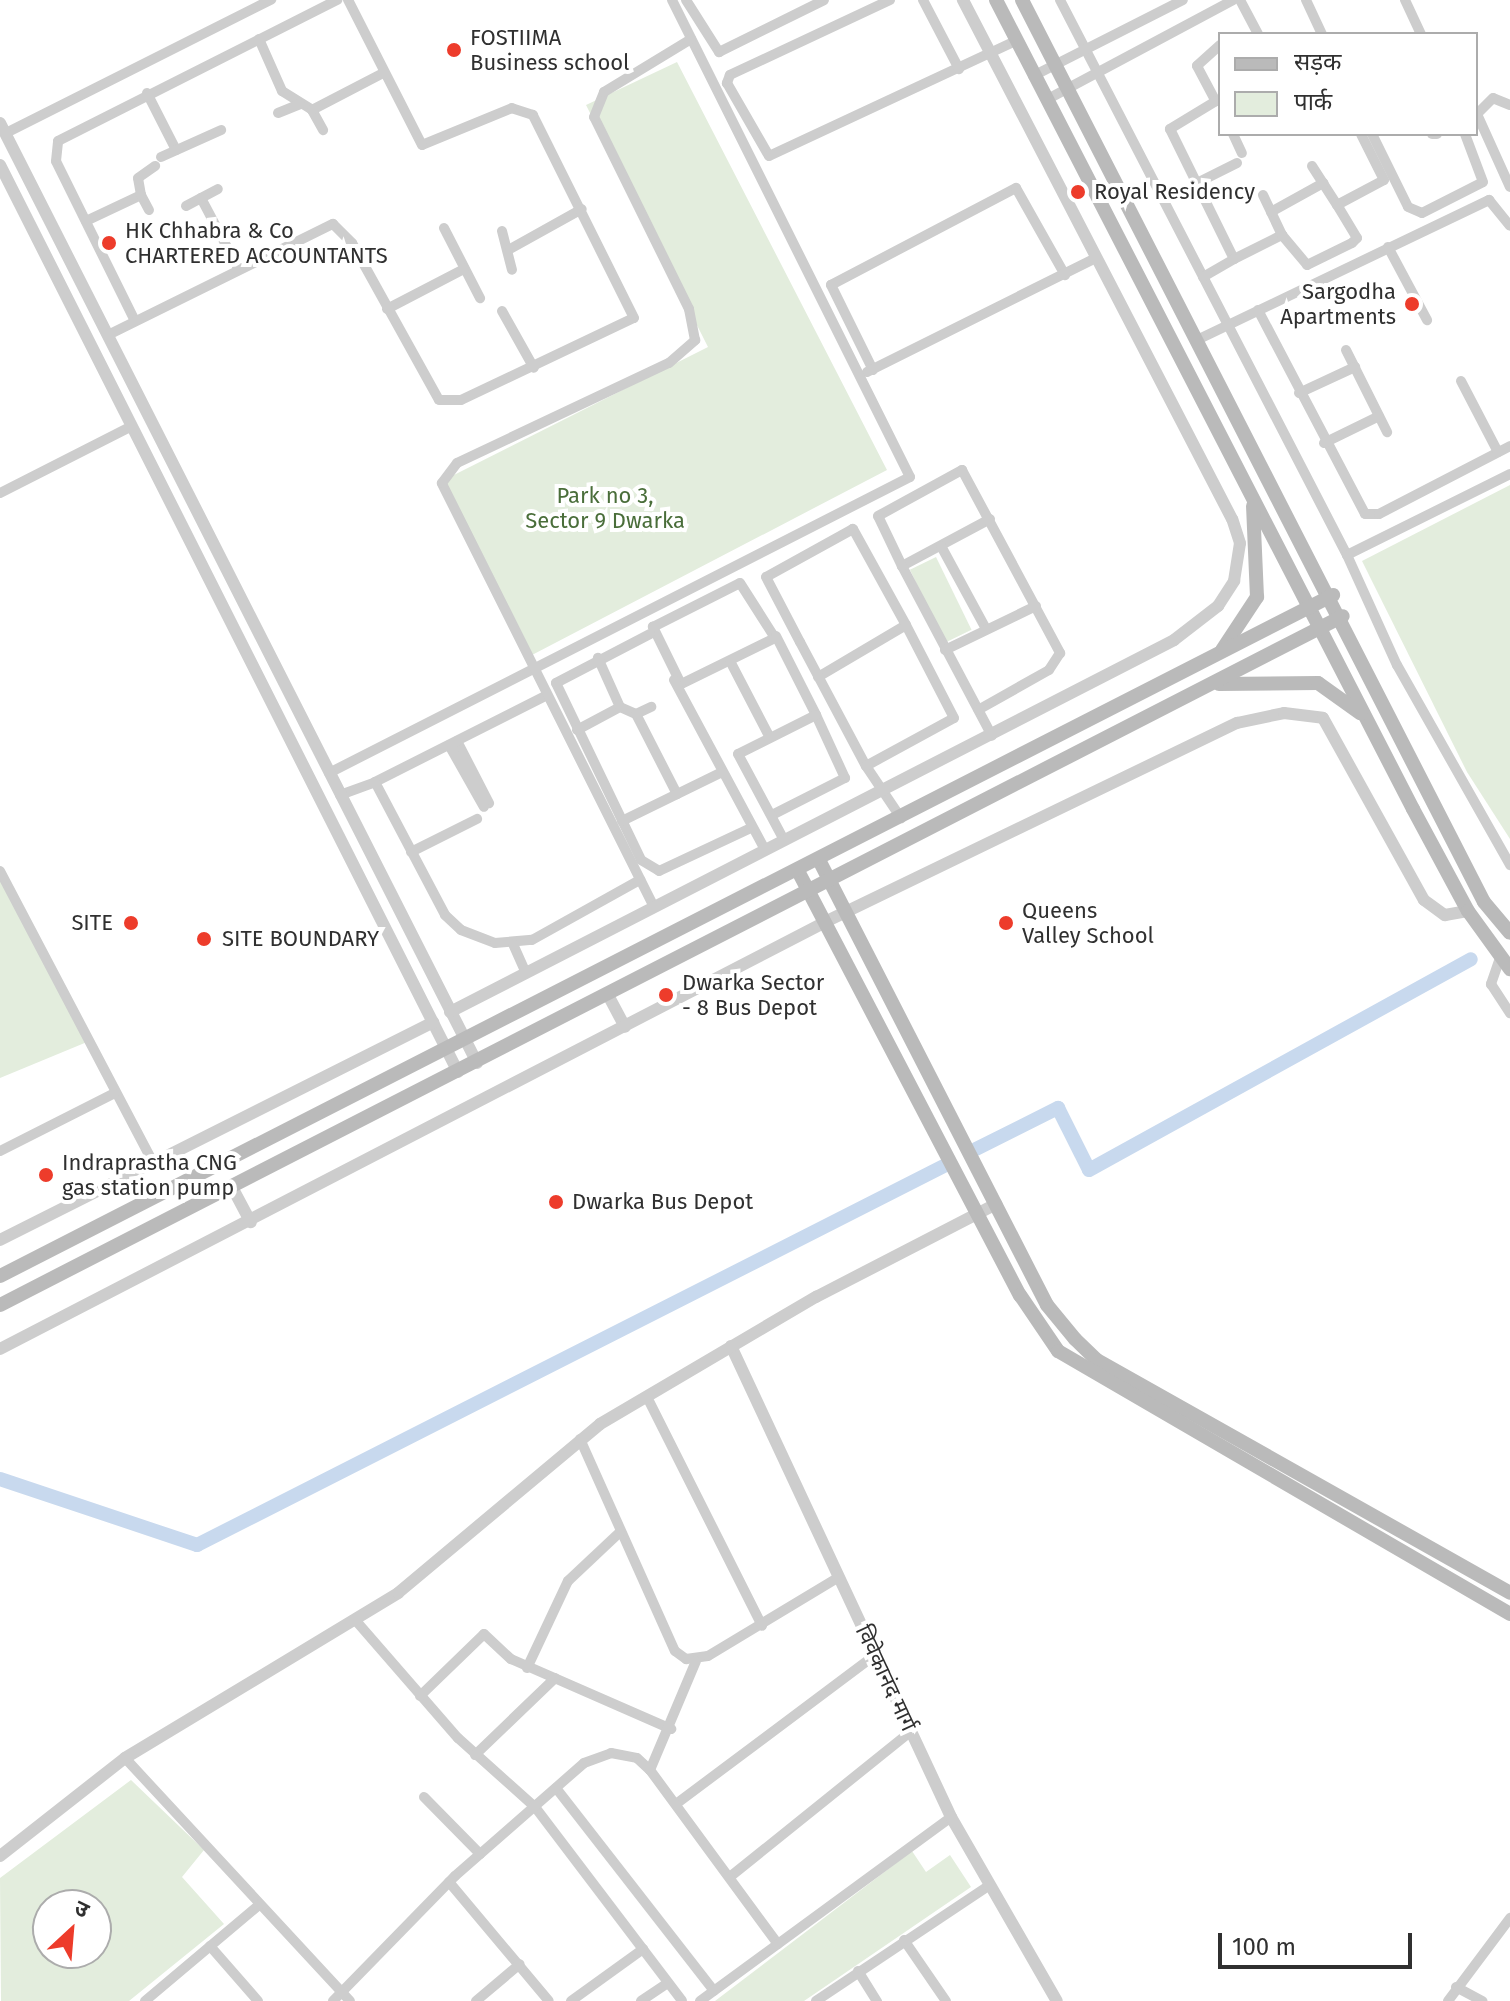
<!DOCTYPE html>
<meta charset="utf-8">
<style>
body{margin:0}
#map{position:relative;width:1510px;height:2001px;overflow:hidden;background:#fff;font-family:"Fira Sans","Noto Sans Devanagari",sans-serif}
div>[style]{position:absolute}
[style*='--x']{left:calc(var(--x)*1px);top:calc(var(--y)*1px);width:calc(var(--w)*1px);rotate:calc(var(--a)*1deg)}
.green>*{inset:0;background:#e3eddd;transform-origin:0 0}
.canal>*{height:14px;margin:-7px;padding:0 7px;transform-origin:7px;border-radius:7px;background:#c8d9ee}
.minor>*{height:10px;margin:-5px;padding:0 5px;transform-origin:5px;border-radius:5px;background:#cdcdcd}
.tertiary>*{height:12px;margin:-6px;padding:0 6px;transform-origin:6px;border-radius:6px;background:#cdcdcd}
.secondary>*{height:14px;margin:-7px;padding:0 7px;transform-origin:7px;border-radius:7px;background:#bababa}
.dots>*{width:22px;height:22px;translate:-50% -50%;box-sizing:border-box;border:4px solid #fff;border-radius:50%}
span{translate:-50% -50%;white-space:nowrap;text-align:center;line-height:1.15;-webkit-text-stroke:8px #fff;paint-order:stroke}
.poi-label{font-size:22px;color:#303030}
.left{translate:0 -50%;text-align:left}
.right{translate:-100% -50%;text-align:right}
.park-label{font-size:22px;color:#4a6e3a}
.street-label{font-size:22px;color:#303030}
.legend{position:absolute;left:1218px;top:32px;width:260px;height:104px;box-sizing:border-box;background:#fff;border:2px solid #acacac;margin:0;padding:10px 14px;list-style:none;font-size:24px;color:#303030}
.legend li{display:flex;align-items:center;gap:16px;height:40px}
.legend b{width:40px;border:2px solid #acacac}
.north{position:absolute;left:32px;top:1889px;width:80px;height:80px;box-sizing:border-box;background:#fff;border:2px solid #acacac;border-radius:50%;rotate:26deg;font-size:22px;font-weight:700;line-height:32px;text-align:center;color:#303030}
.north::after{content:'';display:block;margin:auto;width:28px;height:36px;background:#ed3c2b;clip-path:polygon(50% 0,100% 100%,50% 72%,0 100%)}
.scale{position:absolute;left:1218px;top:1933px;width:194px;height:36px;box-sizing:border-box;border:4px solid #303030;border-top:0;padding-left:10px;font-size:24px;line-height:28px;white-space:nowrap;color:#303030;-webkit-text-stroke:6px #fff;paint-order:stroke}
</style>
<div id="map">
<div class="green">
<div style="clip-path:polygon(677px 62px,887px 470px,532px 655px,440px 482px,708px 347px,586px 105px)"></div>
<div style="clip-path:polygon(1510px 485px,1510px 839px,1467px 772px,1362px 561px)"></div>
<div style="left:936px;top:557px;width:81px;height:29px;rotate:64deg"></div>
<div style="clip-path:polygon(0 876px,87px 1042px,0 1078px)"></div>
<div style="clip-path:polygon(evenodd,131px 1780px,204px 1850px,182px 1877px,224px 1924px,129px 2001px,1px 2001px,0 1878px,131px 1780px,48px 1905px,96px 1905px,96px 1953px,48px 1953px,48px 1905px)"></div>
<div style="clip-path:polygon(912px 1851px,926px 1872px,950px 1855px,971px 1887px,804px 2001px,715px 2001px)"></div>
</div>
<div class="canal">
<div style="--x:976;--y:1149;--w:92;--a:-26.6"></div>
<div style="--x:1058;--y:1108;--w:69;--a:63.4"></div>
<div style="--x:1089;--y:1170;--w:436;--a:-28.9"></div>
<div style="--x:0;--y:1479;--w:208;--a:18.5"></div>
<div style="--x:197;--y:1545;--w:838;--a:-26.9"></div>
</div>
<div class="minor">
<div style="--x:686;--y:0;--w:62;--a:57.6"></div>
<div style="--x:719;--y:52;--w:117;--a:-26.3"></div>
<div style="--x:890;--y:0;--w:177;--a:154.9"></div>
<div style="--x:730;--y:75;--w:9;--a:111"></div>
<div style="--x:727;--y:83;--w:84;--a:60.1"></div>
<div style="--x:769;--y:156;--w:272;--a:-25"></div>
<div style="--x:923;--y:0;--w:78;--a:62.4"></div>
<div style="--x:1060;--y:0;--w:625;--a:62.66"></div>
<div style="--x:1347;--y:555;--w:182;--a:-26.4"></div>
<div style="--x:1240;--y:0;--w:38;--a:62"></div>
<div style="--x:1306;--y:0;--w:38;--a:65"></div>
<div style="--x:1405;--y:0;--w:38;--a:65"></div>
<div style="--x:259;--y:39;--w:57;--a:66.1"></div>
<div style="--x:282;--y:91;--w:36;--a:32"></div>
<div style="--x:312;--y:110;--w:23;--a:61"></div>
<div style="--x:1220;--y:45;--w:31;--a:138"></div>
<div style="--x:1197;--y:66;--w:40;--a:62"></div>
<div style="--x:1216;--y:101;--w:54;--a:148.7"></div>
<div style="--x:1170;--y:129;--w:145;--a:63.8"></div>
<div style="--x:1234;--y:259;--w:54;--a:-26.6"></div>
<div style="--x:1282;--y:235;--w:39;--a:50"></div>
<div style="--x:1307;--y:265;--w:50;--a:-26.1"></div>
<div style="--x:1352;--y:243;--w:7;--a:-45"></div>
<div style="--x:1357;--y:238;--w:39;--a:-121"></div>
<div style="--x:1337;--y:205;--w:53;--a:-28"></div>
<div style="--x:1384;--y:180;--w:51;--a:-116.6"></div>
<div style="--x:1033;--y:76;--w:168;--a:-26.9"></div>
<div style="--x:147;--y:93;--w:64;--a:63"></div>
<div style="--x:1046;--y:100;--w:212;--a:-28.1"></div>
<div style="--x:1510;--y:105;--w:18;--a:-158"></div>
<div style="--x:1493;--y:98;--w:23;--a:135"></div>
<div style="--x:1477;--y:114;--w:80;--a:65.7"></div>
<div style="--x:312;--y:110;--w:80;--a:-27.5"></div>
<div style="--x:278;--y:113;--w:24;--a:-22"></div>
<div style="--x:6;--y:133;--w:297;--a:-26.7"></div>
<div style="--x:1233;--y:134;--w:21;--a:65"></div>
<div style="--x:1372;--y:134;--w:81;--a:63.7"></div>
<div style="--x:1408;--y:207;--w:15;--a:23"></div>
<div style="--x:1422;--y:213;--w:68;--a:-26.9"></div>
<div style="--x:1483;--y:182;--w:51;--a:-110.6"></div>
<div style="--x:1432;--y:134;--w:5;--a:0"></div>
<div style="--x:161;--y:157;--w:66;--a:-24.2"></div>
<div style="--x:1312;--y:166;--w:46;--a:57.3"></div>
<div style="--x:1195;--y:184;--w:47;--a:-26.6"></div>
<div style="--x:141;--y:195;--w:17;--a:62"></div>
<div style="--x:1263;--y:195;--w:44;--a:64.6"></div>
<div style="--x:201;--y:198;--w:79;--a:62.1"></div>
<div style="--x:186;--y:206;--w:36;--a:-28"></div>
<div style="--x:1271;--y:212;--w:60;--a:-29.1"></div>
<div style="--x:86;--y:221;--w:61;--a:-25.3"></div>
<div style="--x:141;--y:195;--w:17;--a:-100"></div>
<div style="--x:138;--y:178;--w:21;--a:-35"></div>
<div style="--x:444;--y:228;--w:79;--a:62.8"></div>
<div style="--x:502;--y:231;--w:40;--a:75.6"></div>
<div style="--x:1388;--y:247;--w:83;--a:61.9"></div>
<div style="--x:510;--y:249;--w:82;--a:-29.1"></div>
<div style="--x:1203;--y:277;--w:36;--a:-30"></div>
<div style="--x:387;--y:309;--w:87;--a:-27.5"></div>
<div style="--x:1258;--y:310;--w:230;--a:62.3"></div>
<div style="--x:1365;--y:514;--w:14;--a:0"></div>
<div style="--x:1379;--y:514;--w:148;--a:-27.4"></div>
<div style="--x:502;--y:311;--w:65;--a:60.7"></div>
<div style="--x:135;--y:321;--w:178;--a:-116.3"></div>
<div style="--x:56;--y:161;--w:20;--a:-84"></div>
<div style="--x:58;--y:141;--w:313;--a:-26.8"></div>
<div style="--x:108;--y:335;--w:251;--a:-26.3"></div>
<div style="--x:333;--y:224;--w:27;--a:45"></div>
<div style="--x:352;--y:243;--w:179;--a:61"></div>
<div style="--x:439;--y:400;--w:22;--a:0"></div>
<div style="--x:461;--y:400;--w:191;--a:-25.4"></div>
<div style="--x:634;--y:318;--w:227;--a:-116.5"></div>
<div style="--x:533;--y:115;--w:22;--a:-162"></div>
<div style="--x:512;--y:108;--w:97;--a:157.7"></div>
<div style="--x:422;--y:145;--w:163;--a:-117"></div>
<div style="--x:1199;--y:339;--w:322;--a:-25.6"></div>
<div style="--x:1489;--y:200;--w:33;--a:51"></div>
<div style="--x:1346;--y:350;--w:92;--a:63.4"></div>
<div style="--x:873;--y:370;--w:95;--a:-116.3"></div>
<div style="--x:831;--y:285;--w:209;--a:-27.7"></div>
<div style="--x:1016;--y:188;--w:100;--a:60.6"></div>
<div style="--x:867;--y:372;--w:254;--a:-26.5"></div>
<div style="--x:1461;--y:381;--w:80;--a:62.5"></div>
<div style="--x:1299;--y:393;--w:62;--a:-24.9"></div>
<div style="--x:1324;--y:443;--w:61;--a:-26.1"></div>
<div style="--x:0;--y:493;--w:148;--a:-26.9"></div>
<div style="--x:990;--y:519;--w:100;--a:151.9"></div>
<div style="--x:902;--y:566;--w:192;--a:62.1"></div>
<div style="--x:941;--y:546;--w:94;--a:61.5"></div>
<div style="--x:1347;--y:555;--w:121;--a:65.6"></div>
<div style="--x:1397;--y:665;--w:230;--a:60.5"></div>
<div style="--x:902;--y:566;--w:55;--a:-115.6"></div>
<div style="--x:878;--y:516;--w:96;--a:-28.7"></div>
<div style="--x:962;--y:470;--w:208;--a:61.8"></div>
<div style="--x:1060;--y:653;--w:20;--a:123"></div>
<div style="--x:1049;--y:670;--w:81;--a:150.6"></div>
<div style="--x:740;--y:583;--w:65;--a:57.5"></div>
<div style="--x:775;--y:638;--w:105;--a:153.9"></div>
<div style="--x:681;--y:684;--w:64;--a:-116.2"></div>
<div style="--x:653;--y:627;--w:97;--a:-26.8"></div>
<div style="--x:650;--y:634;--w:106;--a:152.5"></div>
<div style="--x:556;--y:683;--w:196;--a:64.3"></div>
<div style="--x:641;--y:860;--w:21;--a:31"></div>
<div style="--x:659;--y:871;--w:102;--a:-25.1"></div>
<div style="--x:776;--y:636;--w:89;--a:63.1"></div>
<div style="--x:945;--y:650;--w:101;--a:-25.8"></div>
<div style="--x:730;--y:661;--w:85;--a:62.5"></div>
<div style="--x:818;--y:677;--w:102;--a:-30.6"></div>
<div style="--x:906;--y:625;--w:110;--a:-118.9"></div>
<div style="--x:853;--y:529;--w:99;--a:151.1"></div>
<div style="--x:766;--y:577;--w:73;--a:62.4"></div>
<div style="--x:800;--y:642;--w:140;--a:62"></div>
<div style="--x:866;--y:766;--w:63;--a:56.1"></div>
<div style="--x:674;--y:680;--w:193;--a:61.8"></div>
<div style="--x:620;--y:707;--w:17;--a:24"></div>
<div style="--x:636;--y:714;--w:90;--a:62.9"></div>
<div style="--x:636;--y:714;--w:17;--a:-25"></div>
<div style="--x:577;--y:730;--w:49;--a:-28.1"></div>
<div style="--x:620;--y:707;--w:54;--a:-114.2"></div>
<div style="--x:457;--y:741;--w:70;--a:62.7"></div>
<div style="--x:449;--y:745;--w:71;--a:60.6"></div>
<div style="--x:866;--y:766;--w:100;--a:-28.6"></div>
<div style="--x:954;--y:718;--w:105;--a:-117.3"></div>
<div style="--x:329;--y:773;--w:652;--a:-27"></div>
<div style="--x:910;--y:477;--w:533;--a:-116.52"></div>
<div style="--x:375;--y:782;--w:193;--a:-26.8"></div>
<div style="--x:340;--y:795;--w:37;--a:-20"></div>
<div style="--x:375;--y:782;--w:150;--a:62.2"></div>
<div style="--x:445;--y:915;--w:22;--a:43"></div>
<div style="--x:461;--y:930;--w:36;--a:21"></div>
<div style="--x:495;--y:943;--w:37;--a:-5"></div>
<div style="--x:532;--y:940;--w:124;--a:-29.1"></div>
<div style="--x:772;--y:815;--w:82;--a:-26.9"></div>
<div style="--x:845;--y:778;--w:69;--a:-114.7"></div>
<div style="--x:816;--y:715;--w:87;--a:153.4"></div>
<div style="--x:738;--y:754;--w:98;--a:61.9"></div>
<div style="--x:622;--y:821;--w:111;--a:-26.1"></div>
<div style="--x:411;--y:852;--w:74;--a:-26.6"></div>
<div style="--x:0;--y:871;--w:330;--a:62.3"></div>
<div style="--x:654;--y:907;--w:474;--a:-116.6"></div>
<div style="--x:442;--y:483;--w:25;--a:-53"></div>
<div style="--x:457;--y:463;--w:234;--a:-25.3"></div>
<div style="--x:669;--y:363;--w:35;--a:-41"></div>
<div style="--x:695;--y:340;--w:32;--a:-101"></div>
<div style="--x:689;--y:309;--w:214;--a:-116.3"></div>
<div style="--x:594;--y:117;--w:27;--a:-68"></div>
<div style="--x:604;--y:92;--w:102;--a:-31.3"></div>
<div style="--x:513;--y:944;--w:32;--a:66"></div>
<div style="--x:1500;--y:958;--w:28;--a:109"></div>
<div style="--x:1491;--y:984;--w:35;--a:57"></div>
<div style="--x:0;--y:1151;--w:127;--a:-26.8"></div>
<div style="--x:647;--y:1397;--w:256;--a:63.3"></div>
<div style="--x:580;--y:1439;--w:232;--a:65.9"></div>
<div style="--x:675;--y:1651;--w:14;--a:36"></div>
<div style="--x:686;--y:1659;--w:22;--a:-8"></div>
<div style="--x:708;--y:1656;--w:153;--a:-31.1"></div>
<div style="--x:357;--y:1622;--w:154;--a:49"></div>
<div style="--x:458;--y:1738;--w:103;--a:41.9"></div>
<div style="--x:535;--y:1807;--w:243;--a:52.8"></div>
<div style="--x:527;--y:1668;--w:96;--a:-64.8"></div>
<div style="--x:568;--y:1581;--w:71;--a:-43.3"></div>
<div style="--x:420;--y:1696;--w:89;--a:-44.1"></div>
<div style="--x:484;--y:1634;--w:37;--a:43"></div>
<div style="--x:511;--y:1659;--w:175;--a:23.6"></div>
<div style="--x:475;--y:1755;--w:111;--a:-43.9"></div>
<div style="--x:125;--y:1758;--w:331;--a:47.2"></div>
<div style="--x:650;--y:1770;--w:118;--a:-67.1"></div>
<div style="--x:556;--y:1788;--w:257;--a:52.1"></div>
<div style="--x:424;--y:1797;--w:80;--a:45.5"></div>
<div style="--x:676;--y:1804;--w:249;--a:-36.8"></div>
<div style="--x:731;--y:1876;--w:230;--a:-38.8"></div>
<div style="--x:449;--y:1882;--w:155;--a:50"></div>
<div style="--x:904;--y:1940;--w:74;--a:55.5"></div>
<div style="--x:210;--y:1946;--w:73;--a:48.9"></div>
<div style="--x:858;--y:1971;--w:36;--a:58"></div>
<div style="--x:1456;--y:1987;--w:30;--a:28"></div>
<div style="--x:145;--y:2001;--w:150;--a:-40.1"></div>
<div style="--x:333;--y:2001;--w:175;--a:-45.7"></div>
<div style="--x:455;--y:1876;--w:171;--a:-41.2"></div>
<div style="--x:584;--y:1763;--w:29;--a:-20"></div>
<div style="--x:611;--y:1753;--w:26;--a:11"></div>
<div style="--x:637;--y:1758;--w:18;--a:43"></div>
<div style="--x:650;--y:1770;--w:216;--a:53.7"></div>
<div style="--x:476;--y:2001;--w:57;--a:-40.1"></div>
<div style="--x:571;--y:2001;--w:89;--a:-35.8"></div>
<div style="--x:641;--y:2001;--w:32;--a:-34"></div>
<div style="--x:700;--y:2001;--w:311;--a:-36.2"></div>
<div style="--x:816;--y:2001;--w:206;--a:-33.7"></div>
<div style="--x:1448;--y:2001;--w:104;--a:-53.2"></div>
</div>
<div class="tertiary">
<div style="--x:0;--y:123;--w:1054;--a:63.09"></div>
<div style="--x:0;--y:165;--w:1016;--a:63.21"></div>
<div style="--x:608;--y:995;--w:36;--a:62"></div>
<div style="--x:450;--y:1012;--w:814;--a:-27.19"></div>
<div style="--x:1174;--y:640;--w:56;--a:-37.7"></div>
<div style="--x:1218;--y:606;--w:30;--a:-57"></div>
<div style="--x:1234;--y:581;--w:38;--a:-81"></div>
<div style="--x:1240;--y:543;--w:25;--a:-108"></div>
<div style="--x:1232;--y:519;--w:585;--a:-117.4"></div>
<div style="--x:232;--y:1187;--w:40;--a:62"></div>
<div style="--x:0;--y:1240;--w:485;--a:-26.7"></div>
<div style="--x:731;--y:1346;--w:520;--a:64.96"></div>
<div style="--x:951;--y:1817;--w:212;--a:60.1"></div>
<div style="--x:0;--y:1349;--w:929;--a:-27.36"></div>
<div style="--x:825;--y:922;--w:458;--a:-25.8"></div>
<div style="--x:1237;--y:723;--w:48;--a:-12"></div>
<div style="--x:1284;--y:713;--w:39;--a:7"></div>
<div style="--x:1323;--y:718;--w:208;--a:61"></div>
<div style="--x:1424;--y:900;--w:26;--a:36"></div>
<div style="--x:1445;--y:915;--w:23;--a:-10"></div>
<div style="--x:0;--y:1856;--w:159;--a:-38.1"></div>
<div style="--x:125;--y:1758;--w:319;--a:-31.1"></div>
<div style="--x:398;--y:1593;--w:263;--a:-39.9"></div>
<div style="--x:600;--y:1424;--w:251;--a:-30.5"></div>
<div style="--x:816;--y:1297;--w:203;--a:-27.3"></div>
</div>
<div class="secondary">
<div style="--x:996;--y:0;--w:910;--a:62.73"></div>
<div style="--x:1413;--y:809;--w:116;--a:61.7"></div>
<div style="--x:1468;--y:911;--w:72;--a:54.1"></div>
<div style="--x:1022;--y:0;--w:1013;--a:62.88"></div>
<div style="--x:1484;--y:902;--w:40;--a:50"></div>
<div style="--x:1222;--y:650;--w:64;--a:-56.6"></div>
<div style="--x:1257;--y:597;--w:91;--a:-92.5"></div>
<div style="--x:1219;--y:684;--w:99;--a:-0.6"></div>
<div style="--x:1318;--y:683;--w:52;--a:35.5"></div>
<div style="--x:819;--y:860;--w:500;--a:62.87"></div>
<div style="--x:1047;--y:1305;--w:44;--a:50.5"></div>
<div style="--x:1075;--y:1339;--w:30;--a:44"></div>
<div style="--x:1097;--y:1360;--w:474;--a:29.4"></div>
<div style="--x:798;--y:871;--w:479;--a:62.4"></div>
<div style="--x:1020;--y:1295;--w:68;--a:55.8"></div>
<div style="--x:1058;--y:1351;--w:523;--a:30.19"></div>
<div style="--x:0;--y:1276;--w:1497;--a:-27.06"></div>
<div style="--x:0;--y:1305;--w:1509;--a:-27.16"></div>
</div>
<div class="dots">
<div style="left:454px;top:50px;background:#ed3c2b"></div>
<div style="left:1078px;top:192px;background:#ed3c2b"></div>
<div style="left:109px;top:243px;background:#ed3c2b"></div>
<div style="left:1412px;top:304px;background:#ed3c2b"></div>
<div style="left:131px;top:923px;background:#ed3c2b"></div>
<div style="left:1006px;top:923px;background:#ed3c2b"></div>
<div style="left:204px;top:939px;background:#ed3c2b"></div>
<div style="left:666px;top:995px;background:#ed3c2b"></div>
<div style="left:46px;top:1175px;background:#ed3c2b"></div>
<div style="left:556px;top:1202px;background:#ed3c2b"></div>
</div>
<div class="poi-label">
<span class="left" style="left:470px;top:50px">FOSTIIMA<br>Business school</span>
<span class="left" style="left:1094px;top:192px">Royal Residency</span>
<span class="left" style="left:125px;top:243px">HK Chhabra &amp; Co<br>CHARTERED ACCOUNTANTS</span>
<span class="right" style="left:1396px;top:304px">Sargodha<br>Apartments</span>
<span class="left" style="left:1022px;top:923px">Queens<br>Valley School</span>
<span class="right" style="left:113px;top:923px">SITE</span>
<span class="left" style="left:222px;top:939px">SITE BOUNDARY</span>
<span class="left" style="left:682px;top:995px">Dwarka Sector<br>- 8 Bus Depot</span>
<span class="left" style="left:62px;top:1175px">Indraprastha CNG<br>gas station pump</span>
<span class="left" style="left:572px;top:1202px">Dwarka Bus Depot</span>
</div>
<div class="park-label">
<span style="left:605px;top:508px">Park no 3,<br>Sector 9 Dwarka</span>
</div>
<div class="street-label">
<span style="left:886px;top:1678px;rotate:65deg">विवेकानंद मार्ग</span>
</div>
<ul class="legend">
<li><b style="height:10px;background:#bababa"></b>सड़क</li>
<li><b style="height:22px;background:#e3eddd"></b>पार्क</li>
</ul>
<div class="north">उ</div>
<div class="scale">100 m</div>
</div>
